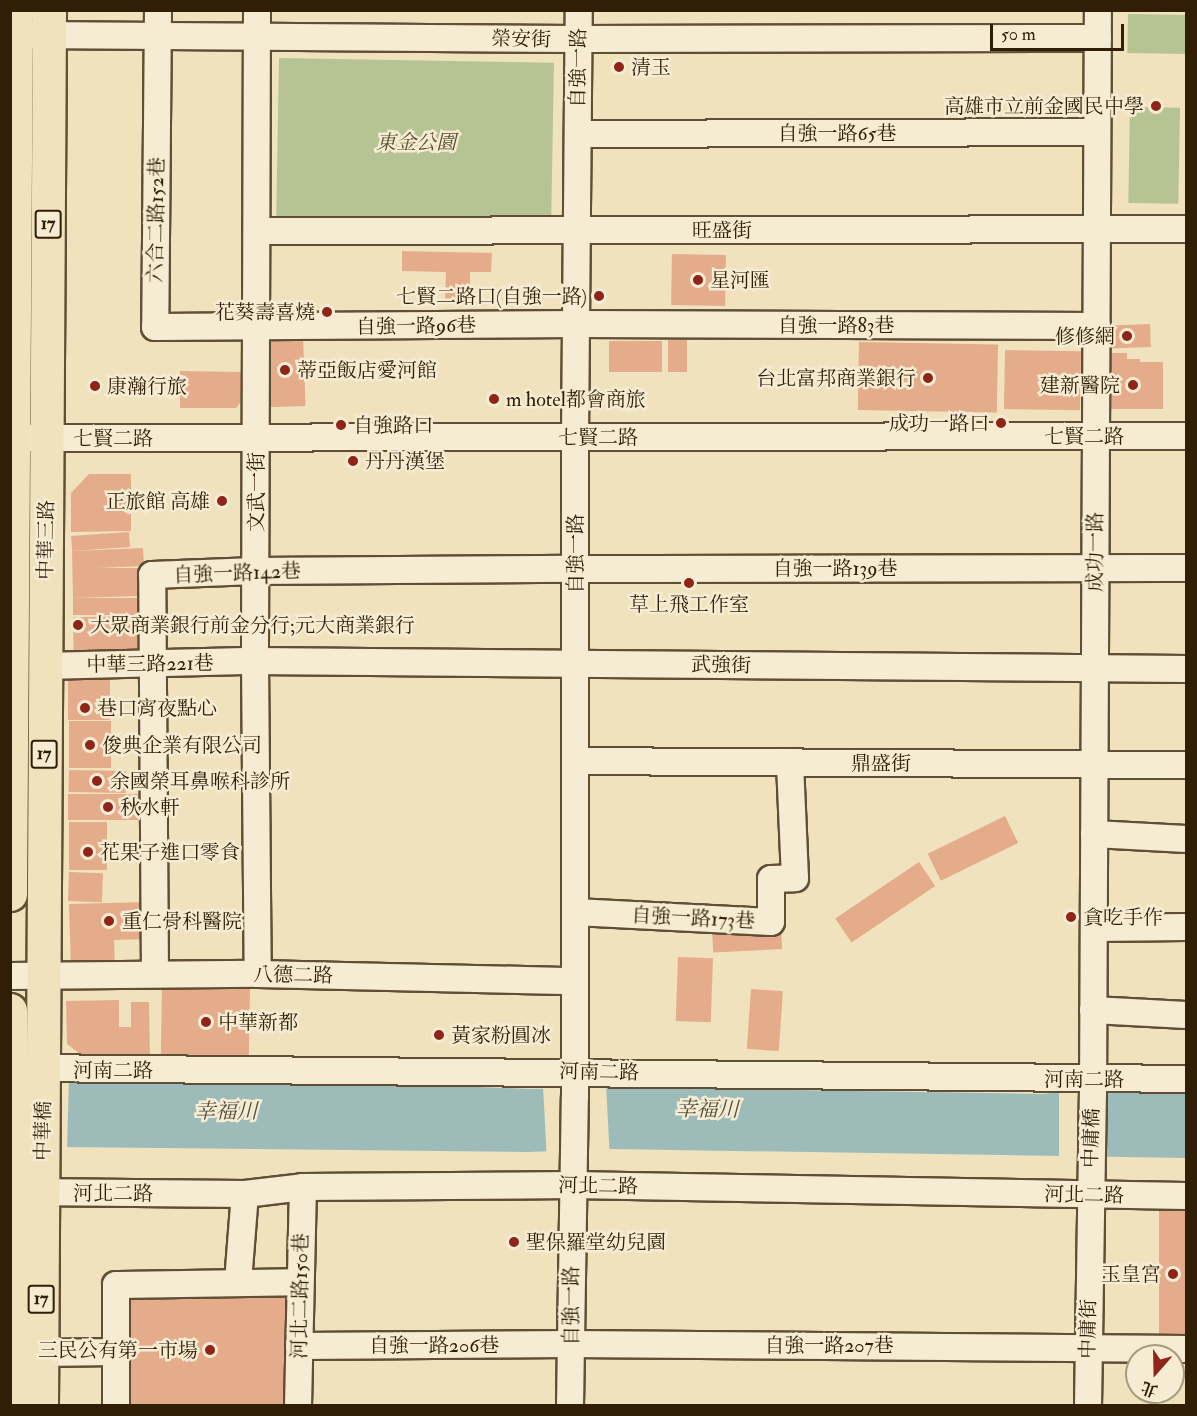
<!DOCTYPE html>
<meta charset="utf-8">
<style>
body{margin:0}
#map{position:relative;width:1197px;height:1416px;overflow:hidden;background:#efe2bc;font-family:"IM FELL Double Pica","Noto Serif TC",serif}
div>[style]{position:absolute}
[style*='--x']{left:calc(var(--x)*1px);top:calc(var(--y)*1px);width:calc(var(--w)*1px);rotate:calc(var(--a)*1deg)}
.green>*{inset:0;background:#b6c493;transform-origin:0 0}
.water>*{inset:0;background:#9dbcb9}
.pier>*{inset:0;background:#efe2bc;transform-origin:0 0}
.building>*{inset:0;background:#e5ac8c;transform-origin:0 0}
.roads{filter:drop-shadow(2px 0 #604f34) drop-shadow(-2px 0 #604f34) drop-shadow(0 2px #604f34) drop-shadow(0 -2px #604f34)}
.minor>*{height:26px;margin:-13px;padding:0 13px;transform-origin:13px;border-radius:13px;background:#f5ecd3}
.major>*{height:33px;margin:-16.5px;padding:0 16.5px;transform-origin:16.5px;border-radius:16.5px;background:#efe2bc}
.dots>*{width:16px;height:16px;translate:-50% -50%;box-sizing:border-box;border:3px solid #f5ecd3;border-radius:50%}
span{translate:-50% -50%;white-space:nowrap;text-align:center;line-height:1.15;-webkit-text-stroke:5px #f5ecd3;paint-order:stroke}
.shield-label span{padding:2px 4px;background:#f5ecd3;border:2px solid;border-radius:4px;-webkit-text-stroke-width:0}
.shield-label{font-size:18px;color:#301e06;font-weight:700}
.street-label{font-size:20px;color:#301e06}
.poi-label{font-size:20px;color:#301e06}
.left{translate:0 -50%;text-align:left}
.right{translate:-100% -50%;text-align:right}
.park-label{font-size:20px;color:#585030;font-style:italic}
.water-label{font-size:21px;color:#514d3c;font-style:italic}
.frame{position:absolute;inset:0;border:12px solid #301e06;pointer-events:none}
.north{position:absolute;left:1125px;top:1344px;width:60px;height:60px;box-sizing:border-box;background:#f5ecd3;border:2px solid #a69a81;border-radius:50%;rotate:200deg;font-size:16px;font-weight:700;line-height:24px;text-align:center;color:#301e06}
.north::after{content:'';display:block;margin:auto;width:21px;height:27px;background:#8f2418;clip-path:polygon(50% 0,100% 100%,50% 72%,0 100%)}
.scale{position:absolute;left:990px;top:24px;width:134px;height:27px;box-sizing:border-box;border:3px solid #301e06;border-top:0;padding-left:8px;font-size:18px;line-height:21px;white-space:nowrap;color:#301e06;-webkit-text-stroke:4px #f5ecd3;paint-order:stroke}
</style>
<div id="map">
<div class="green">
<div style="left:1128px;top:14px;width:58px;height:39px;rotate:1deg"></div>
<div style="left:279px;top:58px;width:275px;height:165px;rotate:1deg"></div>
<div style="left:1130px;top:107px;width:50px;height:96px;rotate:1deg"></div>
</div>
<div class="water">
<div style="clip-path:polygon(231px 1076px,530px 1089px,615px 1087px,1043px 1094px,1068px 1091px,1186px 1093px,1186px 1158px,612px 1149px,527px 1152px,65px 1147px,64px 1082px)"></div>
</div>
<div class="pier">
<div style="clip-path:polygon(69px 1078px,67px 1150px,18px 1149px,10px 1082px)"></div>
<div style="left:606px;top:1084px;width:68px;height:63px;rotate:87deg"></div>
<div style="left:1059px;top:1089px;width:48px;height:72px"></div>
</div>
<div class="building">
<div style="clip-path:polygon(402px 251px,492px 253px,491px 272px,470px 272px,470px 299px,445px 299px,446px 272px,402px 271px)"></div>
<div style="left:672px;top:254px;width:54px;height:51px;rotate:1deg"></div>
<div style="left:1150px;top:324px;width:23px;height:47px;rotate:88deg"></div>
<div style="left:303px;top:334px;width:72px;height:39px;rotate:88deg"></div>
<div style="left:668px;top:340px;width:19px;height:32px"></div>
<div style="left:662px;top:341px;width:31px;height:53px;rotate:90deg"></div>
<div style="left:859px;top:342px;width:139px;height:68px;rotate:1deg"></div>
<div style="left:1005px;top:350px;width:76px;height:59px;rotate:1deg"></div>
<div style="clip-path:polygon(1103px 353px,1127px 353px,1127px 359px,1140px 359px,1140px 362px,1163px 362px,1163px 409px,1103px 409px)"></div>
<div style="clip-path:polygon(180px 371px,242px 372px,243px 399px,236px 408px,180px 408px)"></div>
<div style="clip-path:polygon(89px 474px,131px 474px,131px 531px,71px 532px,71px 493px)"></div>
<div style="left:129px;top:532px;width:15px;height:58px;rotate:86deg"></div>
<div style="clip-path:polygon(143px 548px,144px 566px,98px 568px,141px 568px,141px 596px,73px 598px,72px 551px)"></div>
<div style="left:139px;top:598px;width:17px;height:66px;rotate:90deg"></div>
<div style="left:140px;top:616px;width:47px;height:67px;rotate:89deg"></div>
<div style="left:68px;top:672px;width:42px;height:48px"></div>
<div style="left:69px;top:721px;width:42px;height:47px"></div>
<div style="left:69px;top:770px;width:57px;height:22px;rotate:1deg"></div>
<div style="left:147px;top:794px;width:26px;height:79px;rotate:90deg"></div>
<div style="left:1005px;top:816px;width:30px;height:86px;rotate:64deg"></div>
<div style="left:69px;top:822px;width:38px;height:48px"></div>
<div style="left:919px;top:862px;width:29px;height:101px;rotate:56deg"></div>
<div style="left:69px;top:872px;width:34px;height:29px;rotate:2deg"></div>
<div style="clip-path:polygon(148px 902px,149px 939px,114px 940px,115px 969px,71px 970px,69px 904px)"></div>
<div style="left:781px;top:928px;width:21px;height:69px;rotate:87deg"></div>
<div style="left:678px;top:957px;width:35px;height:64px;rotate:2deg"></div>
<div style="left:162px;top:987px;width:88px;height:73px;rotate:1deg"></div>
<div style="left:751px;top:989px;width:32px;height:60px;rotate:4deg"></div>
<div style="clip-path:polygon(119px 1000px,119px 1027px,131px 1027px,131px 1002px,149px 1002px,150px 1060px,89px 1061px,67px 1044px,66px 1001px)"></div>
<div style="left:1159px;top:1203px;width:27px;height:142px"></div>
<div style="left:126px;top:1291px;width:170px;height:115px;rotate:1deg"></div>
</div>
<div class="roads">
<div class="minor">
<div style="--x:158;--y:10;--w:317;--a:90.5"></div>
<div style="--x:155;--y:327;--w:421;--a:-0.4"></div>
<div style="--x:576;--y:324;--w:521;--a:0.22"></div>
<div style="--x:257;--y:10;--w:651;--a:90.18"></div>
<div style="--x:255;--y:661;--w:313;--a:89.5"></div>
<div style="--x:31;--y:35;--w:548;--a:0.42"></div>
<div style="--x:579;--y:39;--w:519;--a:-0.11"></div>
<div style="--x:578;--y:134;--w:519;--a:-0.22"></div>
<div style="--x:257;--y:231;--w:929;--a:-0.12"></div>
<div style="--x:29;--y:438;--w:1157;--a:-0.1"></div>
<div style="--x:44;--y:666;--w:211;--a:-1.4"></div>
<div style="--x:255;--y:661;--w:931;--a:0.49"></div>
<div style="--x:575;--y:761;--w:611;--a:0.38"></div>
<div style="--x:1094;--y:834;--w:92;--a:3.1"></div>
<div style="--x:575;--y:912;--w:196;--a:2.9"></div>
<div style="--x:771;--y:922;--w:43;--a:-90"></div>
<div style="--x:771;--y:879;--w:24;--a:-2"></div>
<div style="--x:795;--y:878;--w:116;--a:-92.5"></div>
<div style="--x:1094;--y:928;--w:92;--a:-0.6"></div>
<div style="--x:155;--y:973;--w:398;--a:-90.4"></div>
<div style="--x:152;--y:575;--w:103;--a:-2.2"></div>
<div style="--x:255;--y:571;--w:320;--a:-0.4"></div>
<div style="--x:575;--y:569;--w:611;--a:-0.09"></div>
<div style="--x:10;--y:976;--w:248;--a:-0.5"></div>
<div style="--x:258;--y:974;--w:317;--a:1.3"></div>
<div style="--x:1093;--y:1010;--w:93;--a:3.1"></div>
<div style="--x:26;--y:1068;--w:1160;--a:0.54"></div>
<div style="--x:26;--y:1192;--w:219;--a:0.5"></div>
<div style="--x:245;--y:1194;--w:58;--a:-6.9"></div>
<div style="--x:303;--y:1187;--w:269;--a:-0.4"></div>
<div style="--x:572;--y:1185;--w:614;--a:1.03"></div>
<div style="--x:238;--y:1282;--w:88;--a:-85.5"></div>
<div style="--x:299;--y:1346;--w:271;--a:-0.4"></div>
<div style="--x:570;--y:1344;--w:616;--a:0.47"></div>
<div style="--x:41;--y:1353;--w:75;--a:-0.8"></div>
<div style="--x:116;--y:1406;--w:121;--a:-90"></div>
<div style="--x:116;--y:1285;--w:184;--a:-0.9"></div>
<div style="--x:298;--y:1406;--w:219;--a:-88.7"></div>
<div style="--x:570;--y:1406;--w:309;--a:-89.1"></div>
<div style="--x:575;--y:1097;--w:659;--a:-90"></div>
<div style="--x:575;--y:438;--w:428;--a:-89.5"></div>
<div style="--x:1088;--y:1406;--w:312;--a:-89.1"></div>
<div style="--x:1093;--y:1094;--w:1084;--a:-89.74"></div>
</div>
<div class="major">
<div style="--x:10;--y:894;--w:884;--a:-89.61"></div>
<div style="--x:10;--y:1010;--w:396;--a:89.1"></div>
<div style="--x:41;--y:1406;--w:1396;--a:-89.67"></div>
</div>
</div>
<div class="dots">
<div style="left:619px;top:67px;background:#8f2418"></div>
<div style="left:1156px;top:106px;background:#8f2418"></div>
<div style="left:698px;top:280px;background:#8f2418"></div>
<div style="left:599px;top:296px;background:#8f2418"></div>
<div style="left:327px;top:312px;background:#8f2418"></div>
<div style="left:1127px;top:336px;background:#8f2418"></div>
<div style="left:285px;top:370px;background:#8f2418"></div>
<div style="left:928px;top:378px;background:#8f2418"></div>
<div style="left:1133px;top:385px;background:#8f2418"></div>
<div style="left:95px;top:386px;background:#8f2418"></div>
<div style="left:494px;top:399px;background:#8f2418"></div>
<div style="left:1001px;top:423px;background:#8f2418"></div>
<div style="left:341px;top:425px;background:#8f2418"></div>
<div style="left:353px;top:461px;background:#8f2418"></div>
<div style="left:222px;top:501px;background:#8f2418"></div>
<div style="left:689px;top:583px;background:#8f2418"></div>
<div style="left:78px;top:625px;background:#8f2418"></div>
<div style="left:85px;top:708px;background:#8f2418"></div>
<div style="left:90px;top:745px;background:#8f2418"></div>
<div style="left:97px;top:781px;background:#8f2418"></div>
<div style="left:108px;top:807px;background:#8f2418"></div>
<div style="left:88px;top:852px;background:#8f2418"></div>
<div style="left:1071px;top:917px;background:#8f2418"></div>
<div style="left:109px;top:921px;background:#8f2418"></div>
<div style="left:206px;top:1022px;background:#8f2418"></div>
<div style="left:439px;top:1035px;background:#8f2418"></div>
<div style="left:514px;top:1242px;background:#8f2418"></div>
<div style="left:1173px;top:1274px;background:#8f2418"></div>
<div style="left:210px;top:1350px;background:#8f2418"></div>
</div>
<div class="shield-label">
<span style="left:48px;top:224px">17</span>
<span style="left:44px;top:754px">17</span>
<span style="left:41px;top:1299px">17</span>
</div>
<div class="street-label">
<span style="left:521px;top:39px;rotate:1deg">榮安街</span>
<span style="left:578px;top:68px;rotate:-89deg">自強一路</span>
<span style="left:837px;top:133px">自強一路65巷</span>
<span style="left:156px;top:220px;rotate:-89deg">六合二路152巷</span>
<span style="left:722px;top:230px">旺盛街</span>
<span style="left:836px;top:325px">自強一路83巷</span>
<span style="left:416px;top:326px;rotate:-1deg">自強一路96巷</span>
<span style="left:1084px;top:436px">七賢二路</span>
<span style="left:598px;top:437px">七賢二路</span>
<span style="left:113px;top:438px">七賢二路</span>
<span style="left:256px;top:492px;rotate:-90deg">文武一街</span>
<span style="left:46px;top:540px;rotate:-89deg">中華三路</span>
<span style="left:1095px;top:552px;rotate:-90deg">成功一路</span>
<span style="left:575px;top:554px;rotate:-90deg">自強一路</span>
<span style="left:835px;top:568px">自強一路139巷</span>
<span style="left:237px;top:573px;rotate:-2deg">自強一路142巷</span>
<span style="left:150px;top:664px;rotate:-1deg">中華三路221巷</span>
<span style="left:721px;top:665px;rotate:1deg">武強街</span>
<span style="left:881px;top:763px">鼎盛街</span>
<span style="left:693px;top:918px;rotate:3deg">自強一路173巷</span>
<span style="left:293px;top:975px;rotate:1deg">八德二路</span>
<span style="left:113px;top:1070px">河南二路</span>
<span style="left:599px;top:1072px;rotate:1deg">河南二路</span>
<span style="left:1084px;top:1079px">河南二路</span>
<span style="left:43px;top:1131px;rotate:-89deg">中華橋</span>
<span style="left:1091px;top:1138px;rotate:-88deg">中庸橋</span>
<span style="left:598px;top:1186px;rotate:1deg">河北二路</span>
<span style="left:113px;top:1193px">河北二路</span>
<span style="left:1084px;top:1195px;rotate:1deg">河北二路</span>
<span style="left:300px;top:1296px;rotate:-89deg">河北二路150巷</span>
<span style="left:571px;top:1306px;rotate:-90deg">自強一路</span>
<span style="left:1088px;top:1329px;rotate:-89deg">中庸街</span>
<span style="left:434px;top:1345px">自強一路206巷</span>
<span style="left:829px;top:1345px">自強一路207巷</span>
</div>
<div class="poi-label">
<span class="left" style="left:631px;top:67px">清玉</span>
<span class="right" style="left:1144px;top:106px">高雄市立前金國民中學</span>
<span class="left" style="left:710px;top:280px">星河匯</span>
<span class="right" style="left:587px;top:296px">七賢二路口(自強一路)</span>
<span class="right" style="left:315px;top:312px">花葵壽喜燒</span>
<span class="right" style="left:1115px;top:336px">修修網</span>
<span class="left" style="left:297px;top:370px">蒂亞飯店愛河館</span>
<span class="right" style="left:916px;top:378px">台北富邦商業銀行</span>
<span class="right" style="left:1120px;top:385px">建新醫院</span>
<span class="left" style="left:107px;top:386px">康瀚行旅</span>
<span class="left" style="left:506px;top:399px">m hotel都會商旅</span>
<span class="right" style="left:989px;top:423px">成功一路口</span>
<span class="left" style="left:353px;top:425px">自強路口</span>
<span class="left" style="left:365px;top:461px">丹丹漢堡</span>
<span class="right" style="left:210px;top:501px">正旅館 高雄</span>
<span style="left:689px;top:604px">草上飛工作室</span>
<span class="left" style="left:90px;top:625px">大眾商業銀行前金分行;元大商業銀行</span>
<span class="left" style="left:97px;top:708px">巷口宵夜點心</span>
<span class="left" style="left:102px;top:745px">俊典企業有限公司</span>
<span class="left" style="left:110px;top:781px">余國榮耳鼻喉科診所</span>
<span class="left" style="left:120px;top:807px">秋水軒</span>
<span class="left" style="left:100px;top:852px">花果子進口零食</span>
<span class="left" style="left:1083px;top:917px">貪吃手作</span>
<span class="left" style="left:122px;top:921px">重仁骨科醫院</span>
<span class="left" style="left:218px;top:1022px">中華新都</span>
<span class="left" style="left:451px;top:1035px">黃家粉圓冰</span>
<span class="left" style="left:526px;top:1242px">聖保羅堂幼兒園</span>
<span class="right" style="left:1161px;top:1274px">玉皇宮</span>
<span class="right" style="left:198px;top:1350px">三民公有第一市場</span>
</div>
<div class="park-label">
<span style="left:416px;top:142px">東金公園</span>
</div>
<div class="water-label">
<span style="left:707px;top:1110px;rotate:1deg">幸福川</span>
<span style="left:226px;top:1112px">幸福川</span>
</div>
<div class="frame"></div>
<div class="north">北</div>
<div class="scale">50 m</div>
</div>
